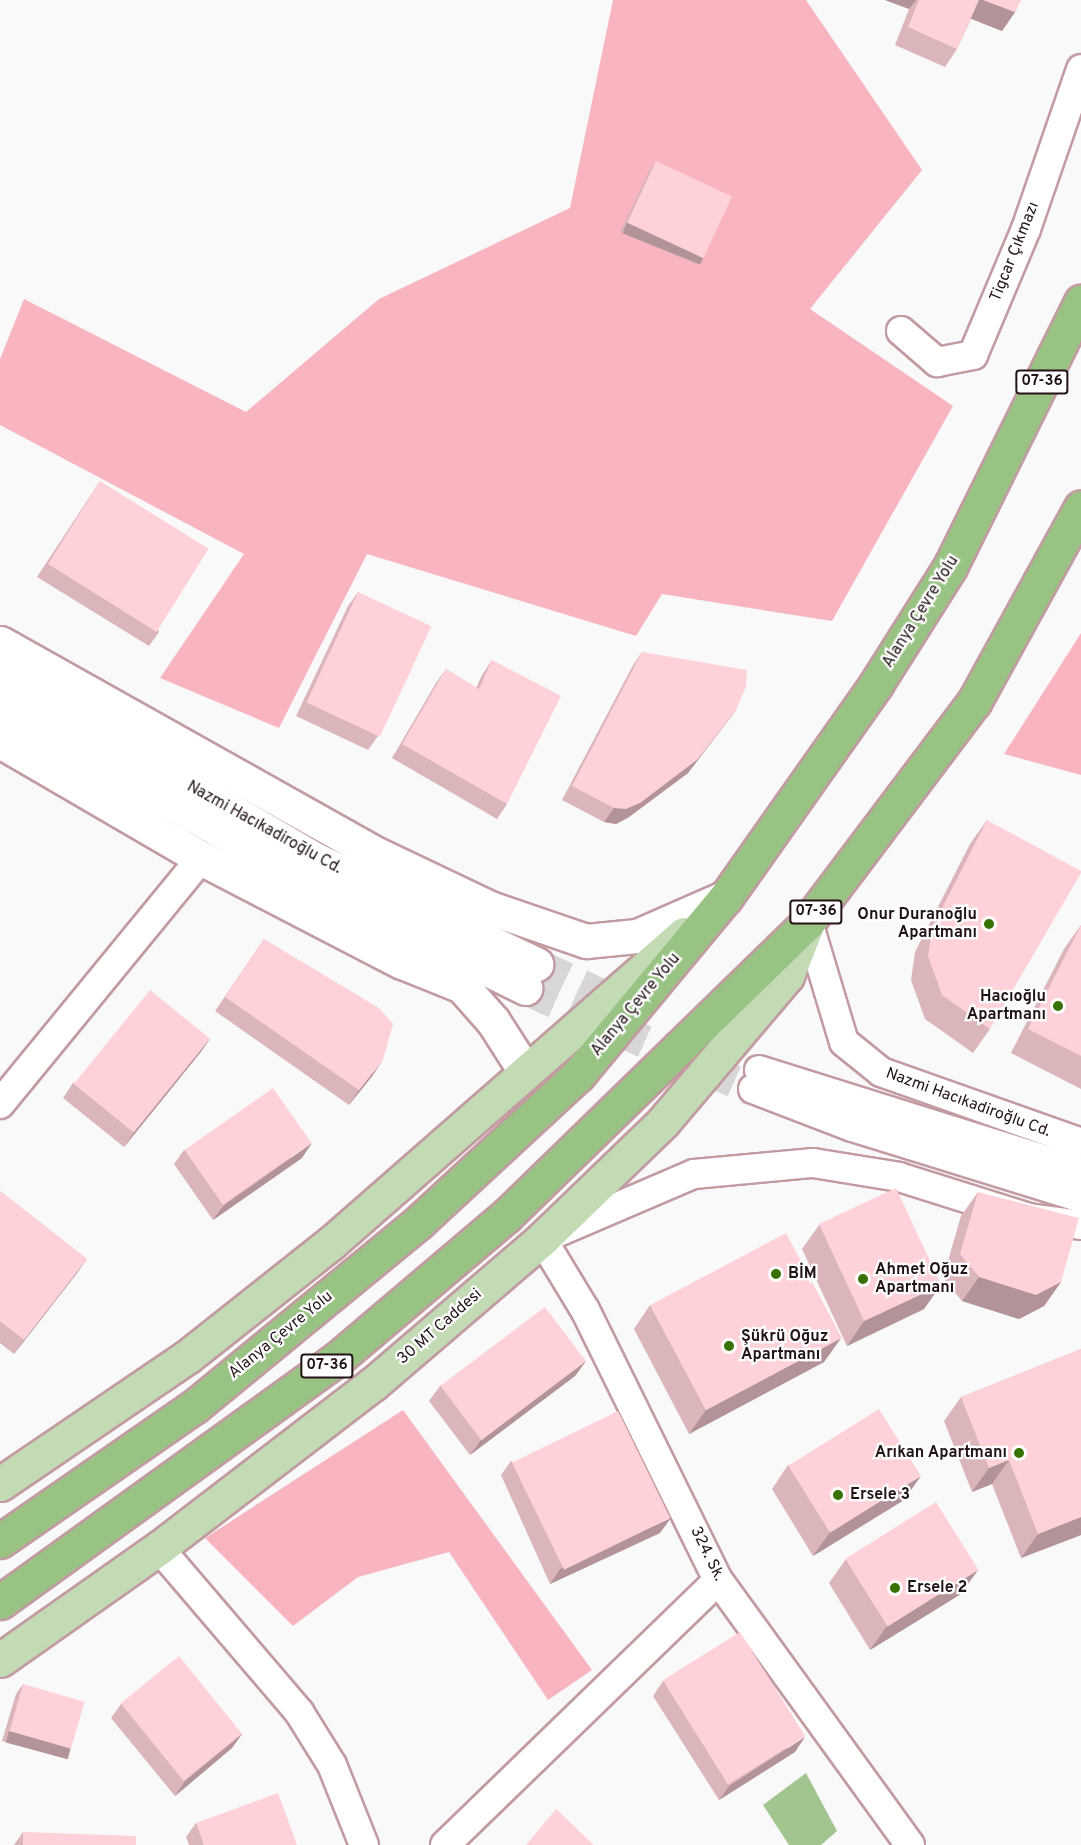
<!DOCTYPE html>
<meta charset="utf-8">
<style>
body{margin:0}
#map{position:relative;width:1081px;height:1845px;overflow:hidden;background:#f9f9f9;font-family:Overpass,sans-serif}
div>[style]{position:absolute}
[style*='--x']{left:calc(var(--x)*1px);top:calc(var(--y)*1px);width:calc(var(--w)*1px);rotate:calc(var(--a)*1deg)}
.green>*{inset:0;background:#f8b5bf}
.water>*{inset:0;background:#a2c58f}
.secondary-tunnel>*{height:33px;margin-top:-16.5px;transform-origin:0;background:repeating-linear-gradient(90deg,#d9d6d7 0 33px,transparent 0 49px)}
.roads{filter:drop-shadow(2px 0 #c29ba1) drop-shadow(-2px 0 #c29ba1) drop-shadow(0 2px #c29ba1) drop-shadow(0 -2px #c29ba1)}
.street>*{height:28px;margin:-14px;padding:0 14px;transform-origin:14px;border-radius:14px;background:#fff}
.secondary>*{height:33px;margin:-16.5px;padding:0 16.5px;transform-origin:16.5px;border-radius:16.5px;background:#fff}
.primary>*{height:33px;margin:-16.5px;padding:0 16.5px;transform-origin:16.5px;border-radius:16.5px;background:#c2dbb5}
.highway>*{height:33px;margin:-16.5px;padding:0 16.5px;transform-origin:16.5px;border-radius:16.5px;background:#99c383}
.wall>*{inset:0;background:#dab5ba}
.shaded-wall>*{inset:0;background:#b29397;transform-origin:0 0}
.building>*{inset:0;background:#fed2d8;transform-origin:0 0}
.dots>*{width:16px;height:16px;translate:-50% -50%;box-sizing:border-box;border:3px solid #fff;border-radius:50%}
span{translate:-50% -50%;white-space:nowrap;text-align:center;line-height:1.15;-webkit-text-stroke:4.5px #fff;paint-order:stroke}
.shield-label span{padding:2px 4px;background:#fff;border:2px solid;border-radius:4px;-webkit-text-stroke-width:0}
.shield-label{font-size:15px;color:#221316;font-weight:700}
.street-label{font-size:16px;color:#221316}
.poi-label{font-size:16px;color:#221316;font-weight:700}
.right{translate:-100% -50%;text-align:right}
.left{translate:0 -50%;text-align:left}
</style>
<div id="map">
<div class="green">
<div style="clip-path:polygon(613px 0,806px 0,922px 170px,810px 309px,953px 406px,832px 621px,662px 594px,636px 636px,367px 554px,279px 728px,160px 678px,244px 554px,0 425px,0 359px,24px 299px,246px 412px,379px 299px,570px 208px)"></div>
<div style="clip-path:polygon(1081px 633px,1081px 775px,1004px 754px)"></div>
<div style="clip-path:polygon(403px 1410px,592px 1670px,548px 1700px,449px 1552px,358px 1577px,293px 1626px,205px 1538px)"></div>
</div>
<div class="water">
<div style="clip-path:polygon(806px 1773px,837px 1831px,821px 1845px,789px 1845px,763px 1805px)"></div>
</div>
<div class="secondary-tunnel">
<div style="--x:536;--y:964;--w:107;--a:25.4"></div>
<div style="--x:525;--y:988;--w:249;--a:23.9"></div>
</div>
<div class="roads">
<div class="street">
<div style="--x:901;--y:331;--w:48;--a:40.7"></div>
<div style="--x:937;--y:362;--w:37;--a:-11"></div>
<div style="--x:973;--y:355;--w:137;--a:-67.2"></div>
<div style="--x:1026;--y:229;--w:169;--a:-71"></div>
<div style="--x:808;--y:922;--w:125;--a:73.3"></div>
<div style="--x:844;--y:1042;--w:48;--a:39"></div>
<div style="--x:881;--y:1072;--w:212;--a:19.5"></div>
<div style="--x:759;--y:1070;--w:337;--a:17.4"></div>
<div style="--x:753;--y:1089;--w:106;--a:21"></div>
<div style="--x:852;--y:1127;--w:240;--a:17.2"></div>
<div style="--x:0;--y:1104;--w:318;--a:-50.7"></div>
<div style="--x:159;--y:1548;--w:216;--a:49.5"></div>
<div style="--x:299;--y:1712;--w:62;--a:58.1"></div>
<div style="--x:332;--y:1765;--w:86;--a:68.2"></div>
<div style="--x:445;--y:1845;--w:380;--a:-44.1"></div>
<div style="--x:910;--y:1845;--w:327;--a:-125.9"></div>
<div style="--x:718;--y:1580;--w:301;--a:-116.2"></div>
<div style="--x:585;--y:1310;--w:83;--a:-121.2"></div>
<div style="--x:542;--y:1239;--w:165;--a:-23.2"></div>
<div style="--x:694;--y:1174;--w:120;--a:-5.3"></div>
<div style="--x:813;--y:1163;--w:87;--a:9.2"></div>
<div style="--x:899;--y:1177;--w:136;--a:17.5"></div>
<div style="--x:1029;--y:1218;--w:52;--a:7.7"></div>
</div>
<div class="secondary">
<div style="--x:0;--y:643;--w:424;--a:29.3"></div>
<div style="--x:370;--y:851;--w:133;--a:25.4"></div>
<div style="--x:490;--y:908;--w:102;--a:19"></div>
<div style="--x:586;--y:941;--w:51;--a:-5.6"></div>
<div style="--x:637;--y:936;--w:97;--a:-23.7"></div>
<div style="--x:0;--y:676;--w:363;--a:30.2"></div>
<div style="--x:314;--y:859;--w:246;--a:25.3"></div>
<div style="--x:0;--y:706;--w:360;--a:29.5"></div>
<div style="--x:313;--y:883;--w:237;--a:26.3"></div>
<div style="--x:0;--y:741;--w:233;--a:30.2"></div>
<div style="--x:201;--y:858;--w:226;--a:27.4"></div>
<div style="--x:402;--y:962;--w:65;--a:21.8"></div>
<div style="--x:462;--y:986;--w:47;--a:48.5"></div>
<div style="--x:493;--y:1021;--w:59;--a:57.4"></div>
</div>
<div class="primary">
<div style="--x:0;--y:1484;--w:226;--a:-34.2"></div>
<div style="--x:187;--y:1357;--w:184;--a:-38.4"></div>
<div style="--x:331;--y:1243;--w:469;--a:-41.2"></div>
<div style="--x:0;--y:1660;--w:194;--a:-35.2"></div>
<div style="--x:159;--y:1548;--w:270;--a:-37.5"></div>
<div style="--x:373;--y:1384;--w:223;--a:-40.6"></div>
<div style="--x:542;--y:1239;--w:168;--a:-44"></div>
<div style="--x:663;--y:1122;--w:192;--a:-49.7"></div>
<div style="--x:787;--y:976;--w:58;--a:-68.7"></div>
</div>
<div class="highway">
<div style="--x:0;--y:1541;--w:237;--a:-34.7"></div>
<div style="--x:195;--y:1406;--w:290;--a:-39.4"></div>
<div style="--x:419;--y:1222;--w:217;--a:-42.8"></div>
<div style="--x:578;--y:1075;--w:231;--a:-50.3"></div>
<div style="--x:726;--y:897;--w:261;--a:-54.8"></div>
<div style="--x:876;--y:684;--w:138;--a:-57.7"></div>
<div style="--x:950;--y:567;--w:296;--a:-63.7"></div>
<div style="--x:0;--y:1602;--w:414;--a:-35.8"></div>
<div style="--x:336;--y:1360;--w:223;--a:-40.3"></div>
<div style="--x:506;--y:1216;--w:421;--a:-44.2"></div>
<div style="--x:808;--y:922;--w:276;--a:-53"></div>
<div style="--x:974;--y:702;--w:222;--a:-61.2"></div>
</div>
</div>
<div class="wall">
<div style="clip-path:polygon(885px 0,1021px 0,1015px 12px,1002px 31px,971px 19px,957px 49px,945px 67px,895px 45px,909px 9px)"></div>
<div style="clip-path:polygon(656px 161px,698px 265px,620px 232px,649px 171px)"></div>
<div style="clip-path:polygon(100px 481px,159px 632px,149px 646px,37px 577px)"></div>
<div style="clip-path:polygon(358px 592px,378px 736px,368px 750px,296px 716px,348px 606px)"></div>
<div style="clip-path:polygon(642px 652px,736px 710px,688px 773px,629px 817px,616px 824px,604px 822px,562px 800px,632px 667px)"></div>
<div style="clip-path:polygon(492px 660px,507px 804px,497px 819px,392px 758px,436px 683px,446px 669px,476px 688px,482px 675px)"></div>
<div style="clip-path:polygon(987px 820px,990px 1029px,973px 1053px,925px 1019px,911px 980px,915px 952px,970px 844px)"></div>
<div style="clip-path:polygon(1081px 925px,1081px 1089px,1011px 1053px,1064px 949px)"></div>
<div style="clip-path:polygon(264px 939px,373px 1075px,349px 1105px,215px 1011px)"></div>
<div style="clip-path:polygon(210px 1039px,200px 1053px,124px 1147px,63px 1098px,73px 1083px)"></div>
<div style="clip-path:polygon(184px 1150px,302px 1158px,213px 1220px,174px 1164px)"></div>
<div style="clip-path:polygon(0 1191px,87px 1259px,77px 1273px,14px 1354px,0 1343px)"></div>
<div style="clip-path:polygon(978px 1192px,1061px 1282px,1044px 1306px,1019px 1319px,962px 1301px,943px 1278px,961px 1216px)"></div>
<div style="clip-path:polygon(819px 1225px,941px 1285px,924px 1309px,847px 1346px,802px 1249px)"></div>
<div style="clip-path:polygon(650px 1305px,841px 1338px,824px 1362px,689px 1434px,634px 1329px)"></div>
<div style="clip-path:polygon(1081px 1349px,1081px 1535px,1021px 1558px,992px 1484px,972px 1492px,944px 1421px,961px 1397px)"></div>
<div style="clip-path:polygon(586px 1361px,575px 1376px,470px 1455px,429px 1401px,440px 1386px)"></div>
<div style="clip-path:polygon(511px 1461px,660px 1533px,550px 1584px,501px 1475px)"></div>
<div style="clip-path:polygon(788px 1465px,904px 1500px,813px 1556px,772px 1489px)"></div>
<div style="clip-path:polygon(846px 1559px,961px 1594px,870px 1650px,829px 1583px)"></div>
<div style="clip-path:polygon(663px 1681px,795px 1752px,719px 1800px,653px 1696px)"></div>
<div style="clip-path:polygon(23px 1684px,71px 1748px,64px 1758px,2px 1741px,16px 1694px)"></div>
<div style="clip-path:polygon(121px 1704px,242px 1734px,232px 1748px,175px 1796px,111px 1718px)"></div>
<div style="clip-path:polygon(196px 1823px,297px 1845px,189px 1845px,186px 1837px)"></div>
<div style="clip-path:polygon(23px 1832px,136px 1845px,14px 1845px)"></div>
</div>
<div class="shaded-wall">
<div style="clip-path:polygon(885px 0,916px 0,909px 9px)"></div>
<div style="clip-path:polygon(979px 0,983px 0,1015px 12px,1002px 31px,967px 17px)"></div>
<div style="left:627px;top:222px;width:84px;height:12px;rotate:22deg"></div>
<div style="clip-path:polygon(736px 710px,688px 773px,629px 817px,616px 824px,604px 822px,614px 808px)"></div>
<div style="clip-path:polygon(210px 1039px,200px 1053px,124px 1147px,134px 1132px)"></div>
<div style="clip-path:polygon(383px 1060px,373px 1075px,349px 1105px,359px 1090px)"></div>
<div style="clip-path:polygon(312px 1143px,302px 1158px,213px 1220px,223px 1206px)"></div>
<div style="clip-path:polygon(87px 1259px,77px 1273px,14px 1354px,24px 1340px)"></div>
<div style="clip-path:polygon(979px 1277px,1061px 1282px,1044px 1306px,1019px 1319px,962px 1301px)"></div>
<div style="clip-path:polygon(941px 1285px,924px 1309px,847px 1346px,864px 1321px)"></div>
<div style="clip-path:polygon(841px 1338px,824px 1362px,689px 1434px,706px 1410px)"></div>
<div style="clip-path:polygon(586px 1361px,575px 1376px,470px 1455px,481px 1440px)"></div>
<div style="clip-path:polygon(1009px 1460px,992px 1484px,972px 1492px,989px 1468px)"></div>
<div style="clip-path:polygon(921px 1476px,904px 1500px,813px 1556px,830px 1532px)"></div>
<div style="clip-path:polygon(1081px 1517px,1081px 1535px,1021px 1558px,1038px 1534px)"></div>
<div style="clip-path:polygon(671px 1518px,660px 1533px,550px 1584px,560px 1569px)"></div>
<div style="clip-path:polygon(978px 1570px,961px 1594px,870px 1650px,887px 1626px)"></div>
<div style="left:9px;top:1731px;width:64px;height:12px;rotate:15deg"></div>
<div style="clip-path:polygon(242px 1734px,232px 1748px,175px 1796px,185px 1781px)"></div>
<div style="clip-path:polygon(805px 1737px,795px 1752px,719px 1800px,729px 1786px)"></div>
</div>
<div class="building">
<div style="clip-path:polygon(919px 0,979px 0,957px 49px,908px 27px)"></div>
<div style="clip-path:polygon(983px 0,1021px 0,1015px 12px)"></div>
<div style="left:656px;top:161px;width:84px;height:68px;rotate:25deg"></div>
<div style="left:100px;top:481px;width:128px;height:98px;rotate:32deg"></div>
<div style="left:358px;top:592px;width:81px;height:122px;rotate:25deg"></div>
<div style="clip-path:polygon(642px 652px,747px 670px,746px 687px,736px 710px,698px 759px,640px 803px,626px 809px,614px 808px,572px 786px)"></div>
<div style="clip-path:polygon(492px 660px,561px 696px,507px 804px,402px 744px,446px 669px,479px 689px)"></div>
<div style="clip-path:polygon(987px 820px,1081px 871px,1081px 873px,990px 1029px,942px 995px,928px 956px,932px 928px)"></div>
<div style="clip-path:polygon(1081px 925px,1081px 1056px,1028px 1029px)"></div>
<div style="clip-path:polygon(264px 939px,379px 1008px,393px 1024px,383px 1060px,359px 1090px,225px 997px)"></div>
<div style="left:150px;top:990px;width:77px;height:121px;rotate:39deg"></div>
<div style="left:273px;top:1088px;width:67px;height:108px;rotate:55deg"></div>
<div style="left:896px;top:1188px;width:107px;height:85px;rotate:65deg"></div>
<div style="clip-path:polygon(0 1191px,87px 1259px,24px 1340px,0 1321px)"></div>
<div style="clip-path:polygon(978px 1192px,1079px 1218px,1061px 1282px,1036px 1295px,979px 1277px,960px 1254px)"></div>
<div style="left:786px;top:1233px;width:119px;height:154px;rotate:62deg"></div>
<div style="left:545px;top:1307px;width:68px;height:131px;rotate:53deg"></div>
<div style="clip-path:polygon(1081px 1349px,1081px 1517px,1038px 1534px,1009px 1460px,989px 1468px,961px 1397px)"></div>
<div style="left:879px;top:1409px;width:79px;height:107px;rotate:58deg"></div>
<div style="left:618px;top:1411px;width:119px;height:118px;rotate:64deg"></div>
<div style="left:936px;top:1502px;width:80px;height:107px;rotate:58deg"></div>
<div style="left:740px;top:1632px;width:123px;height:91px;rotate:58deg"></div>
<div style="left:179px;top:1656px;width:100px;height:75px;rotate:51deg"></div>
<div style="left:23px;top:1684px;width:64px;height:49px;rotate:16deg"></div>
<div style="clip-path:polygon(278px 1793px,297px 1845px,204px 1845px,196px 1823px)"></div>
<div style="clip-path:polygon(556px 1809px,594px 1845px,526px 1845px)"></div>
<div style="clip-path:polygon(23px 1832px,136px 1836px,136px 1845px,23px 1845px)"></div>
</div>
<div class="dots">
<div style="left:989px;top:924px;background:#377100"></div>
<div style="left:1058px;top:1006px;background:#377100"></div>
<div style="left:776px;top:1274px;background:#377100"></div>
<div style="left:863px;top:1279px;background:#377100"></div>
<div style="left:729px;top:1346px;background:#377100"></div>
<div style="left:1019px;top:1453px;background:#377100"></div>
<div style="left:838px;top:1495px;background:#377100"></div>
<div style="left:895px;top:1588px;background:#377100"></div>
</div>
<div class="shield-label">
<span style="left:1042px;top:382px">07-36</span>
<span style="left:816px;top:912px">07-36</span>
<span style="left:327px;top:1366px">07-36</span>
</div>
<div class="street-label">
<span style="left:1015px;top:252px;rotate:-68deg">Tigcar Çıkmazı</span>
<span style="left:921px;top:612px;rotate:-58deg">Alanya Çevre Yolu</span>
<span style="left:264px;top:828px;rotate:29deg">Nazmi Hacıkadiroğlu Cd.</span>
<span style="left:636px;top:1005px;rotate:-50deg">Alanya Çevre Yolu</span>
<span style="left:968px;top:1103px;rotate:20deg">Nazmi Hacıkadiroğlu Cd.</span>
<span style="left:440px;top:1327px;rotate:-41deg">30 MT Caddesi</span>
<span style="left:281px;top:1335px;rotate:-39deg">Alanya Çevre Yolu</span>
<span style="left:707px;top:1554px;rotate:64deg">324. Sk.</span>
</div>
<div class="poi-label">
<span class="right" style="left:977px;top:924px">Onur Duranoğlu<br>Apartmanı</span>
<span class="right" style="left:1046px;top:1006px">Hacıoğlu<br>Apartmanı</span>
<span class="left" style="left:875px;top:1279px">Ahmet Oğuz<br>Apartmanı</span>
<span class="left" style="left:788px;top:1274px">BİM</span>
<span class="left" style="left:741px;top:1346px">Şükrü Oğuz<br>Apartmanı</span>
<span class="right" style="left:1007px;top:1453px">Arıkan Apartmanı</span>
<span class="left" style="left:850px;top:1495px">Ersele 3</span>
<span class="left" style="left:907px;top:1588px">Ersele 2</span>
</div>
</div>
